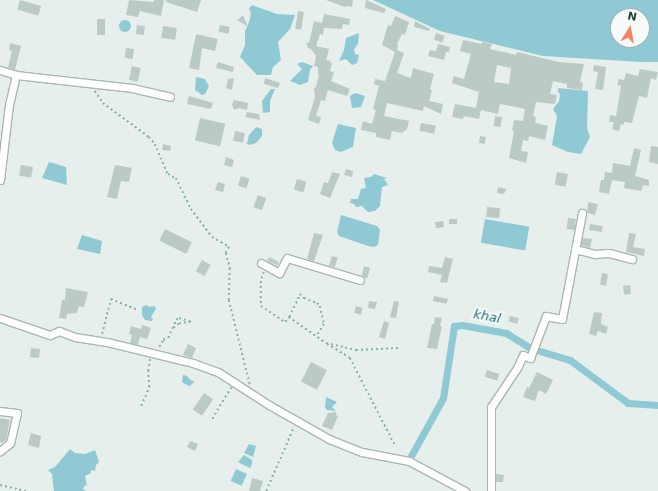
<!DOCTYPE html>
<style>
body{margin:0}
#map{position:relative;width:658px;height:491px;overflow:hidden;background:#e6efeb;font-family:"DejaVu Sans",sans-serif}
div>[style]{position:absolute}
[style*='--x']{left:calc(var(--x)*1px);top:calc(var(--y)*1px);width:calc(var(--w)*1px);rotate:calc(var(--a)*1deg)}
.water>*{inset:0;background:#8ec9d4;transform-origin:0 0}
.round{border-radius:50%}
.canal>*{height:7px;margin:-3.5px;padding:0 3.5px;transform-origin:3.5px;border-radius:3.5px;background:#8ec9d4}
.building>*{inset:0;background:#bbcac4;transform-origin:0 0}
.path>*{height:1.5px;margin-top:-0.75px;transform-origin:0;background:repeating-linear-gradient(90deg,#86b3a5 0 2px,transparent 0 5px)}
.roads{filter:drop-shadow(1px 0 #a8b8b2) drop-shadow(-1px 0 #a8b8b2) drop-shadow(0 1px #a8b8b2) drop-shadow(0 -1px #a8b8b2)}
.street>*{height:7px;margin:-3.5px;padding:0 3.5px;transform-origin:3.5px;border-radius:3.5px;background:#fff}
span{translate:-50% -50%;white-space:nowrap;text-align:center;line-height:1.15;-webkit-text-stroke:4px #f7fbf9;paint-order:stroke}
.water-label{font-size:13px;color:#1c6f80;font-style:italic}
.north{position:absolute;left:610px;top:8px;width:40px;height:40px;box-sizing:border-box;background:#f7fbf9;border:1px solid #a3b1ad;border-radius:50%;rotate:11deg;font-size:11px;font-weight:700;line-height:16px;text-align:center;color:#24423a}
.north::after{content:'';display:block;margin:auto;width:14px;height:18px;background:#f4845f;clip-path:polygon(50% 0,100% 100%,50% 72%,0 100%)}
</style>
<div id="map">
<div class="water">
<div style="clip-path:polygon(evenodd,373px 0,658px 0,658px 62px,641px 62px,543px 56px,440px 31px,373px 0,618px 16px,642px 16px,642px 40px,618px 40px,618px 16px)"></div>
<div style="clip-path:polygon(252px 5px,277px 14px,295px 15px,290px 29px,278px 42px,281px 60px,273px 67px,271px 75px,257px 75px,240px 57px,245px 45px,245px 31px,249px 22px,251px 14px,249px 8px)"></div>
<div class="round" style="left:119px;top:20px;width:12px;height:12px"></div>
<div style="clip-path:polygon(359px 33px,358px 44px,354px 49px,355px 54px,359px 55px,357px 63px,352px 65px,346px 59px,339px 61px,344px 50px,346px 38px)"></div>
<div style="clip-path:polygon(302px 62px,313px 66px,310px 70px,308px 82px,300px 85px,290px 81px,302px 69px,297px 64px)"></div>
<div style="clip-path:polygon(196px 77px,205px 79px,209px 86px,205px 94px,202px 95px,195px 90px)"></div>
<div style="clip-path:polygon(558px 88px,588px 91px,587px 128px,590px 137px,581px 154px,568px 152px,552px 145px,557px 116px,553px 109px,559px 101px,560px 94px,558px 92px)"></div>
<div style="clip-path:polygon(271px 89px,275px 89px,270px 101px,270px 112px,263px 113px,262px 101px)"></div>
<div style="clip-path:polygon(355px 93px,365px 96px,361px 107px,352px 108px,350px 96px)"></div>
<div style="clip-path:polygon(338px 124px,356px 128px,353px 147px,341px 152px,335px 150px,332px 143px)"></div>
<div style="clip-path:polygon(256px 127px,262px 129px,262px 136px,256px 143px,249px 145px,247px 144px,249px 135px)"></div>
<div style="clip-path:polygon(49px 162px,66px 167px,67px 185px,42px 178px)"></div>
<div style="clip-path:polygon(374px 174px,387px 178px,384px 179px,388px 185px,382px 187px,380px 206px,375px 211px,368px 212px,362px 206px,356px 207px,354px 204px,350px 203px,351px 199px,358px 199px,361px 189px,366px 188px,364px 178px,371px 177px)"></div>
<div style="clip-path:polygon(341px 215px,377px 226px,380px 230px,378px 245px,374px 247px,368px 246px,339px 236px,337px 232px)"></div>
<div style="left:485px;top:219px;width:45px;height:24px;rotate:10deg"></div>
<div style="clip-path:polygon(82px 235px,102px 241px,100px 254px,77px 249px)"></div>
<div style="clip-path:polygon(146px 305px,149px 307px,155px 306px,156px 309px,152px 315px,151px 318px,153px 319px,152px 321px,145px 320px,142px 315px,142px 307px)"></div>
<div style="clip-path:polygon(183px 375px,187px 376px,192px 381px,195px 381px,190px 386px,185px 384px,182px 382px)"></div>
<div style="clip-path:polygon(326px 397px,337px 402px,332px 407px,336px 411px,327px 410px,325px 407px)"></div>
<div style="clip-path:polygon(249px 444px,256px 446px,253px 457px,244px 453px)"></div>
<div style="clip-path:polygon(70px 449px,75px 453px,85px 454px,95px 450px,99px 462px,96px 465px,95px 471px,91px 470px,91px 473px,85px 476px,87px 486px,85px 485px,83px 489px,86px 491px,54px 491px,52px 474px,48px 470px,55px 467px)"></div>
<div style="clip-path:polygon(244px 455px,252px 460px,252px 464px,250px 468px,238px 462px)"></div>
<div style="left:236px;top:469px;width:12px;height:13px;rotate:24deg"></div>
</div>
<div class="canal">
<div style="--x:411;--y:456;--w:66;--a:-61.1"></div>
<div style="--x:443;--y:398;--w:73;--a:-81.3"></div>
<div style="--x:454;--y:326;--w:8;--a:-7"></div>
<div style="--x:462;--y:325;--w:45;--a:10.3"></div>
<div style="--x:506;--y:333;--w:28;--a:32"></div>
<div style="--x:530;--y:348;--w:42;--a:16.7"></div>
<div style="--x:570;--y:360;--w:72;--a:36.6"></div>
<div style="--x:628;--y:403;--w:30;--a:4"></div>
</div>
<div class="building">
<div style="left:20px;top:0;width:22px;height:10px;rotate:16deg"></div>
<div style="clip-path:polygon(129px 0,154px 2px,154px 0,164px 0,161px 16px,140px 11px,138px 17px,126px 15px)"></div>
<div style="clip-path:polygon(166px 0,201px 0,197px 12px,166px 2px)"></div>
<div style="clip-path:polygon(326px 0,353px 0,352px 7px,346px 6px,345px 7px)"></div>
<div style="clip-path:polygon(366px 0,386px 9px,384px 13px,365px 8px)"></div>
<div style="left:298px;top:11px;width:6px;height:18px;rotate:9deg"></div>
<div style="clip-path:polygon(324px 14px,350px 19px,349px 25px,343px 24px,342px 29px,324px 28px,323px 35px,320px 34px,316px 46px,329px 49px,326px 60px,330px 61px,332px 64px,330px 71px,334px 72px,331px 81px,350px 89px,347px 96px,328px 90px,325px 101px,321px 100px,316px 116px,321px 117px,319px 124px,308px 120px,315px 97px,314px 88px,316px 87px,319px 74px,318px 74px,318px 67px,314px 66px,316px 56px,311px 49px,308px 48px,306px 43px,309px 43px,314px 21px,322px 23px)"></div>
<div style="clip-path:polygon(243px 15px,248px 27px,237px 20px)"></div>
<div style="clip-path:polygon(395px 16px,409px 22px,405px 35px,402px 34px,397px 44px,398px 45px,397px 50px,404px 53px,397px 73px,411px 78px,413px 68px,434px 74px,430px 89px,432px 90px,429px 101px,443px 104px,441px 114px,424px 106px,423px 111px,387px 103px,384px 116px,409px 121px,407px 129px,402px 133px,392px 131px,390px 140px,376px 137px,376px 133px,361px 130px,363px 121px,372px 124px,376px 110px,373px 109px,379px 86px,374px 84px,375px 79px,385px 81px,395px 52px,382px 45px,388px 25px,391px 26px)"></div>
<div style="left:97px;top:19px;width:8px;height:16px"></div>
<div style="clip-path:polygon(415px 21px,430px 29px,429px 31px,414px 27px)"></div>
<div style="left:137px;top:25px;width:8px;height:9px;rotate:7deg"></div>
<div style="left:220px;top:25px;width:10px;height:7px;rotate:11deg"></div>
<div style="left:163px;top:26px;width:14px;height:12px;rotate:8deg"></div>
<div style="left:436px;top:33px;width:9px;height:7px;rotate:18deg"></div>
<div style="clip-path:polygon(196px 34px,218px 39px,215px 51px,202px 48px,199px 70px,189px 68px)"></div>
<div style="clip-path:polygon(evenodd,463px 40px,482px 44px,482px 42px,492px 44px,490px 49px,516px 55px,517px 52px,559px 62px,584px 64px,580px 82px,583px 83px,582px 90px,567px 88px,567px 84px,553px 81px,550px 94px,557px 95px,555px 104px,536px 102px,533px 116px,536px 117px,535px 123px,548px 126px,545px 140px,529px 136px,528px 141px,523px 140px,521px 151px,528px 152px,526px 163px,509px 158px,514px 131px,512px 130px,514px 120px,523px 121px,525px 109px,500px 104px,498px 114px,481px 110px,479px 119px,464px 116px,463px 119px,452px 117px,455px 104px,476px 108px,479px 92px,452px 83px,454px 76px,464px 79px,471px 54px,460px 51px,463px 40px,497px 65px,511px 68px,509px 84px,494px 82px,497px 65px)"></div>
<div style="clip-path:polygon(10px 43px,21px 46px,15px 70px,8px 67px,12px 51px,9px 50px)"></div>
<div style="clip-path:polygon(438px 44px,450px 47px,449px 52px,446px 52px,444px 60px,428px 56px,430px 50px,436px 51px)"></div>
<div style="left:126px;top:48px;width:8px;height:10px;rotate:7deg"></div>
<div style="clip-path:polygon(218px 62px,234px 67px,233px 72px,216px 68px)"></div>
<div style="clip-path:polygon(594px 65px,606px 67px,603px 90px,595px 89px,598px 72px,593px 71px)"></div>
<div style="left:132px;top:66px;width:9px;height:14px;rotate:13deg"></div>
<div style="clip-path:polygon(640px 69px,658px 72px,656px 80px,651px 78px,647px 98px,639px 96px,632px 123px,624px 122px,624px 125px,621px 124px,619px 131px,612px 129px,614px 122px,609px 122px,610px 115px,616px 116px,621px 86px,617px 85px,619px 79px,624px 80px,626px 73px,638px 76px)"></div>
<div style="clip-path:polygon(234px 78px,232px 90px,226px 88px,228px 79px)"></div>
<div style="clip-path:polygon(265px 78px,280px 83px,278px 88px,264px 84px)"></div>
<div style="clip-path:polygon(189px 96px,213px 103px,211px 109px,187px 104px)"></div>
<div style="clip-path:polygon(234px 100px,248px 103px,247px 110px,239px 108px,234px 110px,232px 105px)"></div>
<div style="clip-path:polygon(247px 112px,259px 114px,260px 120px,245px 117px)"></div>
<div style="left:495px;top:116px;width:7px;height:10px;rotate:8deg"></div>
<div style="left:200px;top:118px;width:26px;height:23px;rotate:13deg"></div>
<div style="left:421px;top:123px;width:15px;height:8px;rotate:11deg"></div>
<div style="left:235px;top:131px;width:10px;height:10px;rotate:11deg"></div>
<div style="left:480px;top:136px;width:6px;height:7px;rotate:9deg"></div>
<div style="clip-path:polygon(163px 144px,171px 146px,170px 151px,162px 150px)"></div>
<div style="clip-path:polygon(651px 146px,658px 147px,658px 164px,649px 162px)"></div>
<div style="clip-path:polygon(634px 148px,641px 150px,635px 176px,649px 180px,649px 186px,643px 185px,641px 191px,624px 188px,625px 182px,612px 180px,609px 194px,599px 192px,601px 180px,604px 180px,605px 172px,612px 173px,613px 163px,630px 166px)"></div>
<div style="clip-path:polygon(226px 157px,234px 160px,232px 167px,224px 165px)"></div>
<div style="left:21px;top:165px;width:12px;height:11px;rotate:9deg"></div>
<div style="clip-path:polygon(115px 165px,132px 168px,129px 182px,121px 181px,117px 199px,107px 197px)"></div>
<div style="clip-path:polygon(346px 169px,353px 171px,352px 177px,344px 175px)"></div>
<div style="clip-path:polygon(332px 172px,340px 174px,330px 198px,320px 194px,324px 182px,328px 183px)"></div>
<div style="left:557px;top:172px;width:11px;height:13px;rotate:10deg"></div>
<div style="left:241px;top:176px;width:9px;height:10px;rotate:18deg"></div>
<div style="left:297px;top:179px;width:10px;height:11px;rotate:17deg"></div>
<div style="clip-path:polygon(218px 182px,225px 184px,223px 192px,215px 190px)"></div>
<div style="clip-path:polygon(498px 187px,506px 189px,504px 194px,497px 193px)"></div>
<div style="left:258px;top:195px;width:9px;height:13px;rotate:21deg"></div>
<div style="clip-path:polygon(588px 202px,598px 204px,595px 215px,587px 213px)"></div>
<div style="left:487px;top:207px;width:13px;height:10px;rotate:4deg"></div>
<div style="left:568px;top:218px;width:8px;height:11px;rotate:7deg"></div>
<div style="left:449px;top:219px;width:8px;height:5px"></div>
<div style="left:443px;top:221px;width:6px;height:8px;rotate:81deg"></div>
<div style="left:590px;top:224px;width:13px;height:6px;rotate:9deg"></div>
<div style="left:165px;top:229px;width:30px;height:13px;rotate:26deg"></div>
<div style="clip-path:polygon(314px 233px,323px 235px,314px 261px,307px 259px)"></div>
<div style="clip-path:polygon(629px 233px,636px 234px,633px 247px,645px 249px,644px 256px,626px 252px)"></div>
<div style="clip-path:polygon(582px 238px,592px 239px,590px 248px,581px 245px)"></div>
<div style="left:332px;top:256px;width:6px;height:10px;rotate:18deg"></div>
<div style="left:269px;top:257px;width:11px;height:4px;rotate:27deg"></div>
<div style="clip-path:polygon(445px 257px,453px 259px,447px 283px,440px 282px,442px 275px,428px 272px,429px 266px,442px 268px)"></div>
<div style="left:202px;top:260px;width:10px;height:13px;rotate:29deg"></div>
<div style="clip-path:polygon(364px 266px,370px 268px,367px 279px,362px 275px)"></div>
<div style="left:602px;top:273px;width:6px;height:12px;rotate:9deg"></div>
<div style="left:630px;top:285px;width:9px;height:7px;rotate:84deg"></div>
<div style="clip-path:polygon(66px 288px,88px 292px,84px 307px,79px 306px,77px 313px,67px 314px,66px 319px,59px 318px,62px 300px,65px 300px)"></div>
<div style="left:434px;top:296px;width:14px;height:5px;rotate:12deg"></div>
<div style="clip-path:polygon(369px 301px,377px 302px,375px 309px,368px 308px)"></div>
<div style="clip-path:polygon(394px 301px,399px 302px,396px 318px,390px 317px)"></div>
<div style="left:356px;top:306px;width:7px;height:7px;rotate:16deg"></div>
<div style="clip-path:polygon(594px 312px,602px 313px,601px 324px,608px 327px,606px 334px,598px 331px,596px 336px,589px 334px)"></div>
<div style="left:510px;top:316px;width:9px;height:6px;rotate:13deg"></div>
<div style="clip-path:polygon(435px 317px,442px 318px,440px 326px,442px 326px,437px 349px,427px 348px,432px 324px,434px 324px)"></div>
<div style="clip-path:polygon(384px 321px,389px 323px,385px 339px,379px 337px)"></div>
<div style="clip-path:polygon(142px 325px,151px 328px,147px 339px,140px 337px,138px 345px,130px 343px,132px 335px,129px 334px,131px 326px,141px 329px)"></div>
<div style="clip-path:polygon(188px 344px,196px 348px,192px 358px,183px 355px)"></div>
<div style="left:31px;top:348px;width:9px;height:9px;rotate:6deg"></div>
<div style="left:311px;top:362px;width:18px;height:22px;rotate:27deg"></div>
<div style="left:487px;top:370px;width:13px;height:7px;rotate:18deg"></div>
<div style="clip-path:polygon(537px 372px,553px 380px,546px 394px,539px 390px,535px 401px,523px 397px,527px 387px,529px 388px)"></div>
<div style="left:204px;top:393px;width:11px;height:20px;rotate:34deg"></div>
<div style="clip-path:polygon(336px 412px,336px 415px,338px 416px,332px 430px,322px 426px,328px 413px)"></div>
<div style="clip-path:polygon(0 418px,10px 420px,6px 440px,2px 443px,0 442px)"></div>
<div style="clip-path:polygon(31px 433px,41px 436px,39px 448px,28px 445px)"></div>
<div style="clip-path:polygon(190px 441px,198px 444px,195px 451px,187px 447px)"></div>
<div style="clip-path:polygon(496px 474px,504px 475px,503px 482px,496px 482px)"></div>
<div style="clip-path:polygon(252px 478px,263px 481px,260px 491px,249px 491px)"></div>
</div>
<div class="path">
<div style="--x:95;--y:91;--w:14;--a:56"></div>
<div style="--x:103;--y:103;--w:57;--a:36.5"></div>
<div style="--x:149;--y:137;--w:9;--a:49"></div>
<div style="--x:155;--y:144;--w:33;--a:67"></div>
<div style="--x:168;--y:174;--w:9;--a:27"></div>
<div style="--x:176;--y:178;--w:34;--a:64"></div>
<div style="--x:191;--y:209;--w:35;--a:53"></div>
<div style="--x:212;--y:237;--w:20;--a:30"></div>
<div style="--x:229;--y:247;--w:7;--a:117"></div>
<div style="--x:226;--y:253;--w:16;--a:75"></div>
<div style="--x:230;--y:268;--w:32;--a:92"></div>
<div style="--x:229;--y:300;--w:88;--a:76.1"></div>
<div style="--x:264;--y:272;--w:9;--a:108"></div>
<div style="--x:261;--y:281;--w:25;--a:90"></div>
<div style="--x:261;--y:306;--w:29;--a:34"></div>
<div style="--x:285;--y:322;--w:6;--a:-51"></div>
<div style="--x:289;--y:317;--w:45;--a:35.1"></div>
<div style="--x:326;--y:343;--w:31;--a:13"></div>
<div style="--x:356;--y:350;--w:43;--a:-2.7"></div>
<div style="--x:289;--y:317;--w:25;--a:-64"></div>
<div style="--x:300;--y:294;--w:6;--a:45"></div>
<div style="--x:304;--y:298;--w:14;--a:21"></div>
<div style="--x:317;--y:303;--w:4;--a:45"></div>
<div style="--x:320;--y:306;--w:18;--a:77"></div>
<div style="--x:324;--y:324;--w:14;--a:120"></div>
<div style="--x:102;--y:334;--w:36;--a:-76"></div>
<div style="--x:111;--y:299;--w:29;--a:22"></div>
<div style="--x:327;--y:344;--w:27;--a:31"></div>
<div style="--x:350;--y:358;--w:100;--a:62.7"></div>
<div style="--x:159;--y:347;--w:8;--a:-60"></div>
<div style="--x:163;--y:340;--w:5;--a:-22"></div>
<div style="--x:168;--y:338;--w:20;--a:-66"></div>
<div style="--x:176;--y:320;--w:4;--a:-34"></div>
<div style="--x:179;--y:318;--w:13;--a:18"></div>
<div style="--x:191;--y:322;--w:12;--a:171"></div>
<div style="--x:179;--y:324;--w:10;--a:143"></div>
<div style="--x:141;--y:406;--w:21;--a:-67"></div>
<div style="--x:149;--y:387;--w:16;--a:-94"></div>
<div style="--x:148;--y:371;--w:12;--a:-81"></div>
<div style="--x:212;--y:419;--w:37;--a:-59"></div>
<div style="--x:0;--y:485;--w:28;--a:13"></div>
<div style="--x:266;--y:491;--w:70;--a:-66.4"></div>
</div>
<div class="roads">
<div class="street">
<div style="--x:0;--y:70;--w:17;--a:17"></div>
<div style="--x:16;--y:75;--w:117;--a:6.4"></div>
<div style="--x:132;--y:88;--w:39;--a:13"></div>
<div style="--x:0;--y:180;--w:76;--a:-83.2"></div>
<div style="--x:9;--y:105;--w:31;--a:-77"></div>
<div style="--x:575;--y:249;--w:21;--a:14"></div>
<div style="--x:595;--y:254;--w:14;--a:-4"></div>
<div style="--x:609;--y:253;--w:24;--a:15"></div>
<div style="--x:261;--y:263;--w:21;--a:29"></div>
<div style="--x:279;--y:273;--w:17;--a:-62"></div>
<div style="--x:287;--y:258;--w:76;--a:16.8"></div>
<div style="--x:0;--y:318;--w:53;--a:18.8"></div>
<div style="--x:50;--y:335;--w:10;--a:-24"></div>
<div style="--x:59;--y:331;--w:17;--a:21"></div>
<div style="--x:75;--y:337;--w:32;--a:9"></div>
<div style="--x:107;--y:342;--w:89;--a:13.7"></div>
<div style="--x:193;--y:363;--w:27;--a:20"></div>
<div style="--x:218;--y:372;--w:61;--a:32.9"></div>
<div style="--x:269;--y:405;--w:69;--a:29.5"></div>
<div style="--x:329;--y:439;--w:35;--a:22"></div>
<div style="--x:362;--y:452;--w:48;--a:10.8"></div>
<div style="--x:409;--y:461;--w:64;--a:28.2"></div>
<div style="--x:0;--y:411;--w:17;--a:7"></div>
<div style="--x:17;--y:413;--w:31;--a:103"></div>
<div style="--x:10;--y:443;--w:13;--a:141"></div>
<div style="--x:491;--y:491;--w:84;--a:-90"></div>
<div style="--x:491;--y:407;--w:47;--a:-56.3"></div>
<div style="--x:517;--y:368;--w:14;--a:-65"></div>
<div style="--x:523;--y:355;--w:8;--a:23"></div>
<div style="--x:530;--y:358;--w:45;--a:-69.1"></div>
<div style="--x:546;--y:316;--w:16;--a:11"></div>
<div style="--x:562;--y:319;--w:108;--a:-79.3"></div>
</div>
</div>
<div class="water-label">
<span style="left:487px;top:317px;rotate:11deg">khal</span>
</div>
<div class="north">N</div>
</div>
